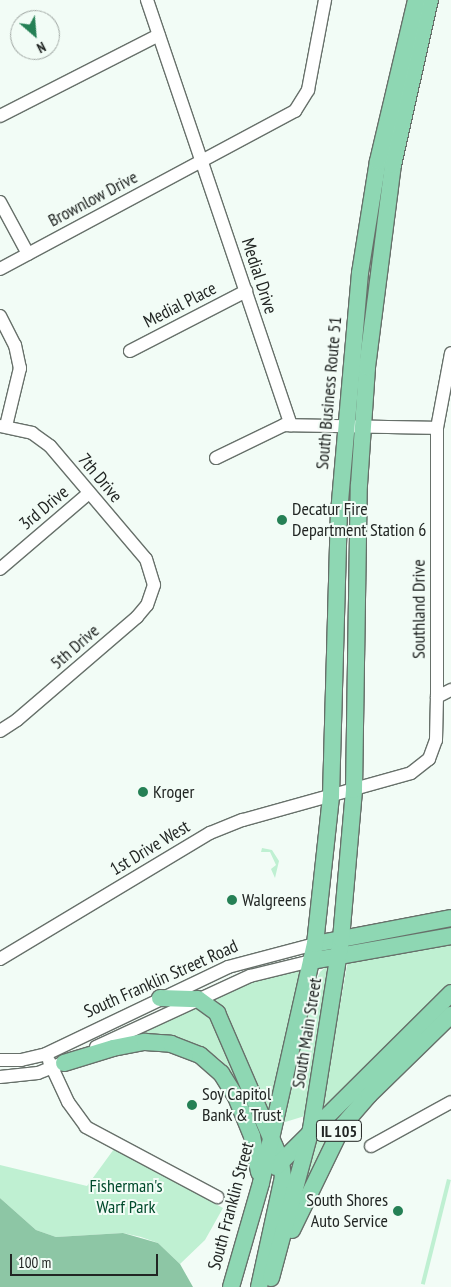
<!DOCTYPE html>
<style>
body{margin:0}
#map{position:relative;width:451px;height:1287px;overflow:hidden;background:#f2fcf6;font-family:"PT Sans Narrow",sans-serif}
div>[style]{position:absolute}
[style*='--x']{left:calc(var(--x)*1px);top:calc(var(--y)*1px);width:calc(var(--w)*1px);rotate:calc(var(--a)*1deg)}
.green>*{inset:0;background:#bff0d2;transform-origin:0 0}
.water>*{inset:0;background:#8dc6a5}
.roads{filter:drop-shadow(1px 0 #67706a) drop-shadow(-1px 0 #67706a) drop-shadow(0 1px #67706a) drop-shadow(0 -1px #67706a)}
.minor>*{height:12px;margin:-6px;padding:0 6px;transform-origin:6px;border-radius:6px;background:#fff}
.major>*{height:16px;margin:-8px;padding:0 8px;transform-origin:8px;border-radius:8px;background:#8ed7b3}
.dots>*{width:14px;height:14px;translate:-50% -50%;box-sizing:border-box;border:2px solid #f2fcf6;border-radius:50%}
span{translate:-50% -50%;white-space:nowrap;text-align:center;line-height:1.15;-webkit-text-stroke:4px #f2fcf6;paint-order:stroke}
.shield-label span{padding:1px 4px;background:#f2fcf6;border:1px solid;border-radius:4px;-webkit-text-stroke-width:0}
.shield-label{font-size:16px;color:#222624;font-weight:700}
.street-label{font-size:18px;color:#222624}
.poi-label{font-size:18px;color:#222624}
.left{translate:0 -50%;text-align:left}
.right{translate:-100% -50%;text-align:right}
.park-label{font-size:18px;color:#004a2c}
.north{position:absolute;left:10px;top:10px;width:50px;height:50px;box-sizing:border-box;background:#f2fcf6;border:1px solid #9fa6a2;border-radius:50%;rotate:153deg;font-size:14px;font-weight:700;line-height:20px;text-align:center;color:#222624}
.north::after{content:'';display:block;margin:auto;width:18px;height:22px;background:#258055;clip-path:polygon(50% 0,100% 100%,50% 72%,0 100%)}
.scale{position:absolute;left:10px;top:1254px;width:148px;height:22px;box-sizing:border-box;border:2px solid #222624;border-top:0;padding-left:6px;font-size:15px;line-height:18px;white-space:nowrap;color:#222624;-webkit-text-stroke:4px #f2fcf6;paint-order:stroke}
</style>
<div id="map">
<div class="green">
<div style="clip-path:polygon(262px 848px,272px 850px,279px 861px,275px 878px,271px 869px,276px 865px,270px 852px,261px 852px)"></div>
<div style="clip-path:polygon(451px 939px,451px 989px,321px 1112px,348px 960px)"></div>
<div style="clip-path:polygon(327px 966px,330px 969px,308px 1115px,282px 1123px,313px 987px,320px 972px)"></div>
<div style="clip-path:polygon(302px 968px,269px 1110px,224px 1008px,213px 997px,237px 986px)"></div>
<div style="clip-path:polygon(451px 1001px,451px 1010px,399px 1061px,308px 1184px,305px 1177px,316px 1133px)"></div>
<div style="clip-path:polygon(195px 1005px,213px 1017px,239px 1083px,221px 1060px,202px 1047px,178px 1038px,141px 1035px)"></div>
<div style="clip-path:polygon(114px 1149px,223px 1208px,205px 1240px,180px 1264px,158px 1243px,141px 1237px,123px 1233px,56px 1237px,36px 1230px,0 1198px,0 1165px,87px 1186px)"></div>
<div style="left:447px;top:1179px;width:4px;height:108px;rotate:14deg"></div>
</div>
<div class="water">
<div style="clip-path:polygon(0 1198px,36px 1230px,56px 1237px,123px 1233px,158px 1243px,180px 1264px,193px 1287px,0 1287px)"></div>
</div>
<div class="roads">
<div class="minor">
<div style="--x:147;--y:0;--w:449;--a:71.3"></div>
<div style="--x:0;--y:116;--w:178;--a:-27"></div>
<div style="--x:0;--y:202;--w:59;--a:61.7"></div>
<div style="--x:0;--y:269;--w:335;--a:-28.2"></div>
<div style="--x:295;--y:111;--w:25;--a:-58"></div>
<div style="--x:308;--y:90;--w:92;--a:-79.3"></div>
<div style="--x:0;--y:316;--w:33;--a:63"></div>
<div style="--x:15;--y:345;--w:24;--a:78"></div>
<div style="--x:20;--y:368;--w:60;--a:103.6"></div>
<div style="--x:130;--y:351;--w:131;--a:-27.3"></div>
<div style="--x:0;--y:426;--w:33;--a:12"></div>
<div style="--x:32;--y:433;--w:22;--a:36"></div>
<div style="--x:50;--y:446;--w:148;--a:49.7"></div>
<div style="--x:146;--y:559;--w:27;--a:73"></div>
<div style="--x:154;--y:585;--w:21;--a:109"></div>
<div style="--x:147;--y:605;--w:16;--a:130"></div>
<div style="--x:137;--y:617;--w:158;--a:139.4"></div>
<div style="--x:17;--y:720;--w:20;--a:147"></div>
<div style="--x:216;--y:458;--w:76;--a:-25.9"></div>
<div style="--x:284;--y:425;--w:153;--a:1.1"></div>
<div style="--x:0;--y:569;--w:117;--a:-40.5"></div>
<div style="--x:437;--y:697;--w:16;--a:-27"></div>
<div style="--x:0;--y:959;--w:245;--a:-31"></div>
<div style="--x:210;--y:833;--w:35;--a:-22"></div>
<div style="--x:243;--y:820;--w:174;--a:-15.6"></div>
<div style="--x:411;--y:773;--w:23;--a:-38"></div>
<div style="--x:429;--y:759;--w:20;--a:-70"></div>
<div style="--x:436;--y:740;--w:43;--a:-88.7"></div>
<div style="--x:437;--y:697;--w:269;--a:-90"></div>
<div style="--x:437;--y:428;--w:76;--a:-79.4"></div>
<div style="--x:96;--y:1047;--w:170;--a:-24.8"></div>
<div style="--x:250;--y:976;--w:63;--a:-13.8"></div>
<div style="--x:0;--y:1060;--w:21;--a:0"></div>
<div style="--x:21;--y:1060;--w:26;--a:-13"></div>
<div style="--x:46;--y:1054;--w:202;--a:-25.5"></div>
<div style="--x:228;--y:967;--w:90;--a:-14.8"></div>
<div style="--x:49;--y:1061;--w:45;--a:65.1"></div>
<div style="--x:68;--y:1102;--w:31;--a:54"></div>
<div style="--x:86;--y:1127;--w:149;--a:28.1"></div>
<div style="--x:0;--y:1077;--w:38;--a:-6"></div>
<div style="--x:38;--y:1073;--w:37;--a:-22"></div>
<div style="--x:371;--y:1146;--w:91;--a:-28.8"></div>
</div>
<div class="major">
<div style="--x:315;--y:944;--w:138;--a:-10.8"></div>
<div style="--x:311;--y:961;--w:142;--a:-10.1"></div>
<div style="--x:160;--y:998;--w:38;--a:2"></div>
<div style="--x:198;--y:999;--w:24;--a:36"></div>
<div style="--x:217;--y:1013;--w:161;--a:66.6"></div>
<div style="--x:281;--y:1161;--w:16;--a:83"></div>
<div style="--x:283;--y:1177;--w:113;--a:102.3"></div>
<div style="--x:64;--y:1063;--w:51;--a:-17"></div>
<div style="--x:113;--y:1048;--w:33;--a:-11"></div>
<div style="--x:145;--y:1042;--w:26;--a:4"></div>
<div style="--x:171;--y:1044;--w:31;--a:21"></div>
<div style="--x:200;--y:1055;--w:28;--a:41"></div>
<div style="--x:221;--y:1073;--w:28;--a:58"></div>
<div style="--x:236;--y:1097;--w:42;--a:67.7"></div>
<div style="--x:252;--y:1136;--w:37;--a:79"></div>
<div style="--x:276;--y:1167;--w:247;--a:-44.8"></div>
<div style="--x:292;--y:1230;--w:117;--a:-64.1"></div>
<div style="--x:343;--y:1125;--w:40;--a:-49"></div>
<div style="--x:369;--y:1095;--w:115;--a:-44.3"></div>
<div style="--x:271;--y:1278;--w:154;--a:-75"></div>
<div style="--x:311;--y:1129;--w:192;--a:-81"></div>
<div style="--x:341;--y:939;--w:150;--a:-85"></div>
<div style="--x:354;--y:790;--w:305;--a:-89.1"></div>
<div style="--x:359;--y:485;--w:118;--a:-86.1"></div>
<div style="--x:367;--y:367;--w:204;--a:-82.7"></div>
<div style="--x:393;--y:165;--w:169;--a:-77.4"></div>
<div style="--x:231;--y:1287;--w:108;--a:-73.9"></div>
<div style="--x:261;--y:1183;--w:245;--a:-77.3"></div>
<div style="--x:315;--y:944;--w:149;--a:-83.8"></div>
<div style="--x:331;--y:796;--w:283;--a:-88.4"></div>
<div style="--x:339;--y:513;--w:241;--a:-85"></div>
<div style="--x:360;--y:273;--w:113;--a:-80.9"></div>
<div style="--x:378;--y:161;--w:165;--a:-76.7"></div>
</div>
</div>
<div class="dots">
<div style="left:282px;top:520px;background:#258055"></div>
<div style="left:143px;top:792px;background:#258055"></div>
<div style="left:232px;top:900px;background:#258055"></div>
<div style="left:192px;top:1105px;background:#258055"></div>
<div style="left:398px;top:1211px;background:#258055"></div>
</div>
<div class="shield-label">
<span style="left:339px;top:1131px">IL 105</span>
</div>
<div class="street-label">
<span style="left:93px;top:199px;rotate:-28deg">Brownlow Drive</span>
<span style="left:259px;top:276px;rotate:72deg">Medial Drive</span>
<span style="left:180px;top:305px;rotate:-27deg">Medial Place</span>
<span style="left:329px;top:393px;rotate:-85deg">South Business Route 51</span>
<span style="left:100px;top:478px;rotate:50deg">7th Drive</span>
<span style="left:44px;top:508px;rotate:-40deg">3rd Drive</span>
<span style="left:419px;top:609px;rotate:-90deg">Southland Drive</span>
<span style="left:75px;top:647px;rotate:-41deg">5th Drive</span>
<span style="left:150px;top:848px;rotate:-31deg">1st Drive West</span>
<span style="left:161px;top:979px;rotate:-24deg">South Franklin Street Road</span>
<span style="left:307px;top:1033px;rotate:-81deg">South Main Street</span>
<span style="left:231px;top:1206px;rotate:-75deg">South Franklin Street</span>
</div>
<div class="poi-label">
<span class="left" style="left:292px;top:520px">Decatur Fire<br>Department Station 6</span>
<span class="left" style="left:153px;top:792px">Kroger</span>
<span class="left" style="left:242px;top:900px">Walgreens</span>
<span class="left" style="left:202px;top:1105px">Soy Capitol<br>Bank &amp; Trust</span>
<span class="right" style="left:388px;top:1211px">South Shores<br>Auto Service</span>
</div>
<div class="park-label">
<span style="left:126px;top:1197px">Fisherman's<br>Warf Park</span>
</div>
<div class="north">N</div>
<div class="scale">100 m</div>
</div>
